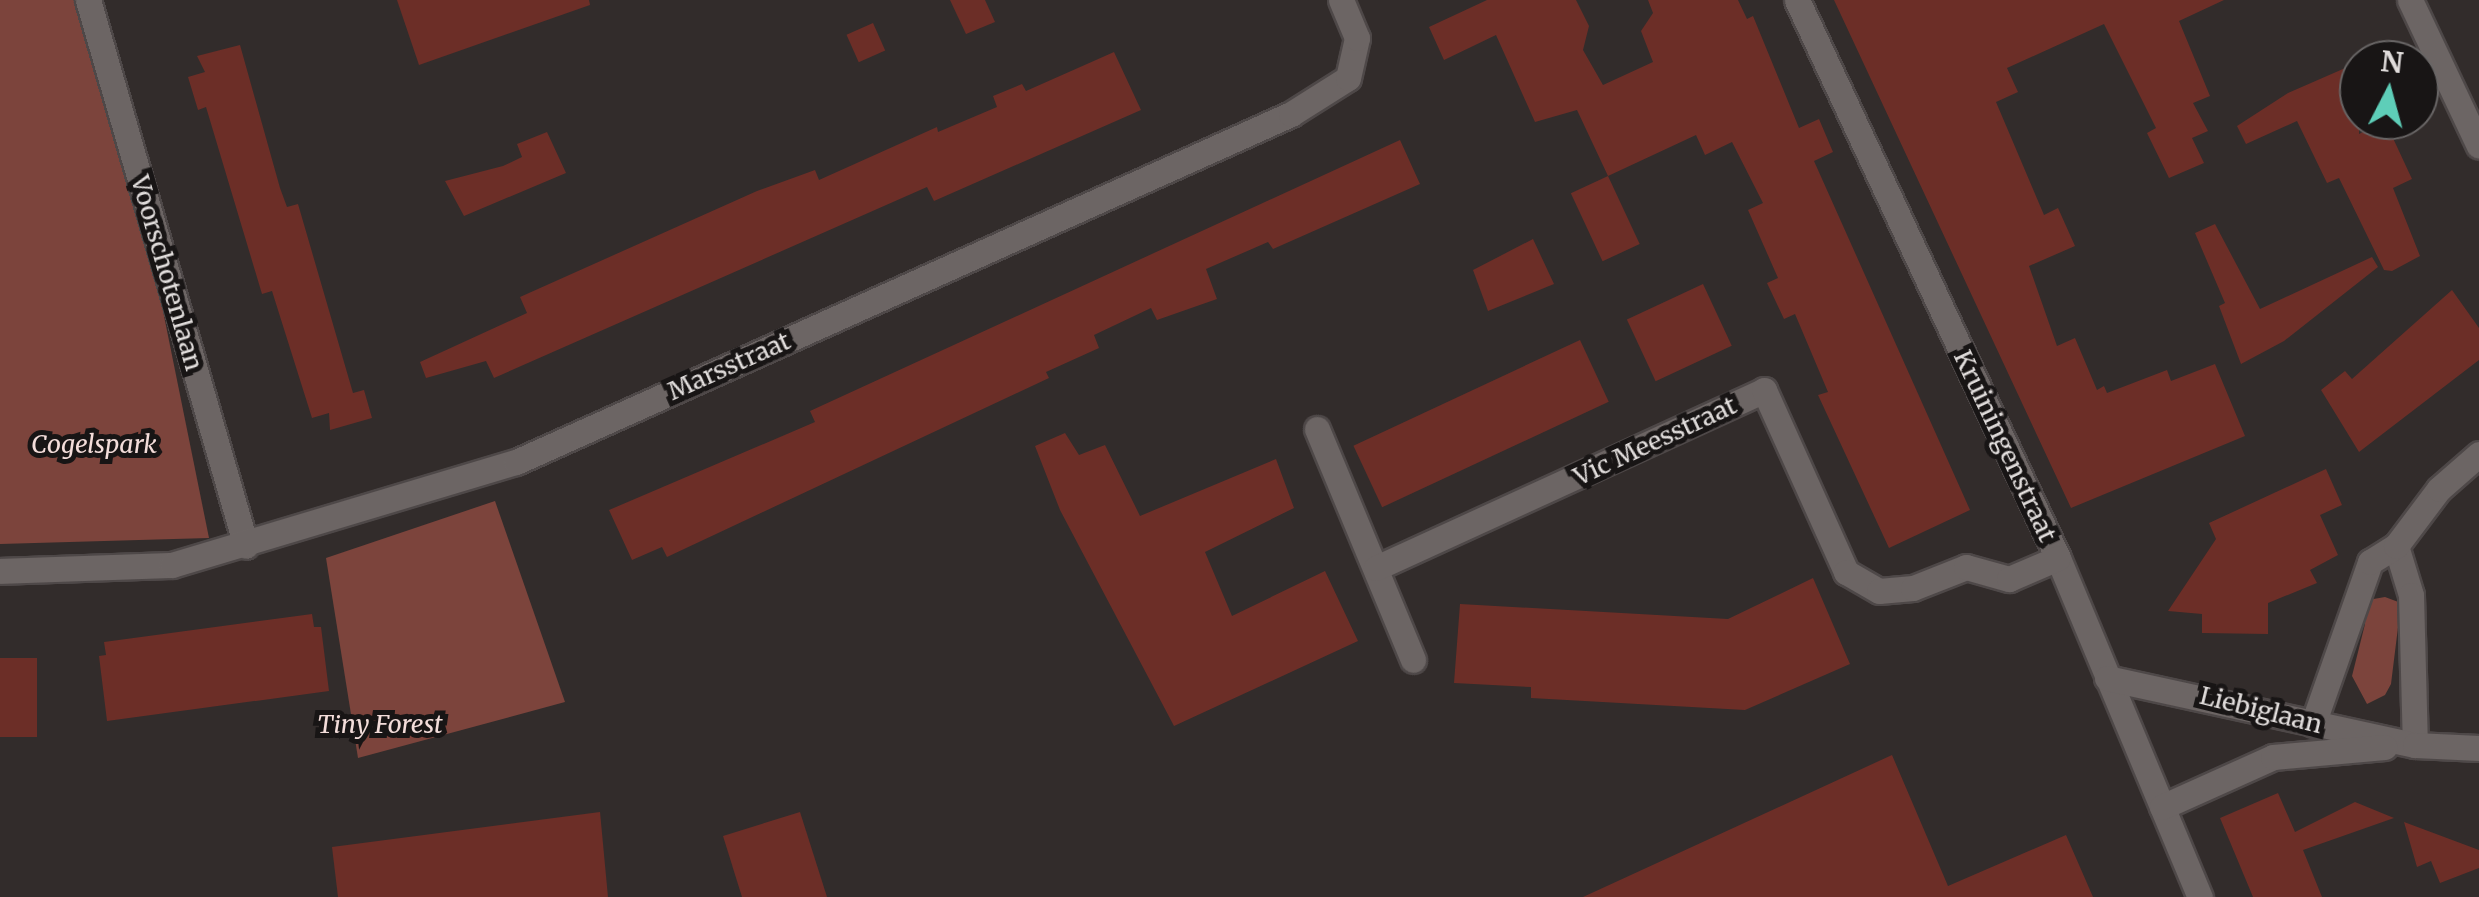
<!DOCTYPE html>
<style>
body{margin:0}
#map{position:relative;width:2479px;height:897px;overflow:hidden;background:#322c2b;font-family:Merriweather,serif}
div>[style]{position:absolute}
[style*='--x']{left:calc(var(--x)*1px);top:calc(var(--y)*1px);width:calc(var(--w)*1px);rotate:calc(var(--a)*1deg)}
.green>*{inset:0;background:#7c443c}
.building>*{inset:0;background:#6c2e27;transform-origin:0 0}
.roads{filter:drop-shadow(2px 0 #4e4848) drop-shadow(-2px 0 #4e4848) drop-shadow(0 2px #4e4848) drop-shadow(0 -2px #4e4848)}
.minor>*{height:25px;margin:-12.5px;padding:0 12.5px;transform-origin:12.5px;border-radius:12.5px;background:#6c6564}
span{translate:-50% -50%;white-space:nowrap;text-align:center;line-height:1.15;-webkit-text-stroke:10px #181515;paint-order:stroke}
.street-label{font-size:25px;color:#e1dddc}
.park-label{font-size:25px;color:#f3ddda;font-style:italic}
.north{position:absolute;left:2339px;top:40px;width:100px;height:100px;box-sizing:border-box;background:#181515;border:2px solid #686565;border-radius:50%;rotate:6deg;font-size:28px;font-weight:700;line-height:40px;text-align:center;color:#e1dddc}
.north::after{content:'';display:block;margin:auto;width:35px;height:45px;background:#5eceb8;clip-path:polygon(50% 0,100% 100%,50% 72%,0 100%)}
</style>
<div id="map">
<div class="green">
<div style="clip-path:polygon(0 0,100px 0,209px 538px,0 544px)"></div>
<div style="clip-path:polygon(495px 501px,565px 702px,358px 758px,326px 558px)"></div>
<div style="clip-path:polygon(2385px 597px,2401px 603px,2391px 684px,2385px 695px,2367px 704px,2352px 676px,2365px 624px,2357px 620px,2368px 600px)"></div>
</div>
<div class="building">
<div style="clip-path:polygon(397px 0,589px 0,590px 5px,419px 65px)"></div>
<div style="clip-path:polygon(950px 0,985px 0,995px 22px,966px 34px)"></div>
<div style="clip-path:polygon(1487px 0,1576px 0,1589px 26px,1583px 50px,1603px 85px,1653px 62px,1641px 31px,1653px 13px,1648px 0,1738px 0,1747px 19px,1753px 16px,1799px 128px,1819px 119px,1833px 152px,1814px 161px,1970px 510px,1889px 548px,1818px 395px,1828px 392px,1795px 314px,1784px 319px,1767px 283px,1778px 278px,1748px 210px,1763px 203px,1732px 142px,1705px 155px,1696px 135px,1608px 176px,1577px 110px,1535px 122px,1496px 35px,1444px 60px,1429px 27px)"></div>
<div style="clip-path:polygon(1834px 0,2224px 0,2179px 21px,2210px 96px,2193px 103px,2208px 131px,2192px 138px,2204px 163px,2169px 178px,2147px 133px,2156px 128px,2104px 24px,2007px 68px,2018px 92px,1996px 102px,2044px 215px,2058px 208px,2075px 246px,2029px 266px,2057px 346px,2075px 338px,2097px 390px,2104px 386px,2107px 393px,2167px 370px,2171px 381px,2215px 364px,2245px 436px,2071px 508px)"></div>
<div style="left:873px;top:23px;width:30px;height:29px;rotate:66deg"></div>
<div style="clip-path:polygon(240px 45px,280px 188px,287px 207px,298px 204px,353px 393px,364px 390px,372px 418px,330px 430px,329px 413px,312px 418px,272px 291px,262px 294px,206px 107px,198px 110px,188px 77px,205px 72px,197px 56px)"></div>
<div style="clip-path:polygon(1114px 52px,1141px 110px,934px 201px,927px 187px,494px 378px,486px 361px,426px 378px,420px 362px,527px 313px,520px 297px,757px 191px,815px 170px,819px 180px,937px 127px,938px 132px,997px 107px,993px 96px,1022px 84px,1026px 91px)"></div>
<div style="clip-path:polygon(2359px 62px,2359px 134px,2385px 121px,2412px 179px,2393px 188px,2420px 256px,2392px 271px,2384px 270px,2339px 178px,2327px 183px,2297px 121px,2246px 144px,2237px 126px,2288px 93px)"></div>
<div style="clip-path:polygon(547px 132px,566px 173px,464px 216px,445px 181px,503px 166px,522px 157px,517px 144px)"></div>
<div style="clip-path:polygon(1400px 140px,1420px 184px,1273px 249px,1268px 242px,1206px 269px,1217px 299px,1157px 320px,1151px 308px,1094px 335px,1099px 348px,1046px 372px,1049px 378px,667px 557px,662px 547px,632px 560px,609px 510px,815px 422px,810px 411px)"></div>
<div style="left:1608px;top:176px;width:75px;height:41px;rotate:65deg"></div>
<div style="clip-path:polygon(2215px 224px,2260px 309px,2372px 257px,2378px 267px,2284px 341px,2241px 364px,2219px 306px,2225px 303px,2195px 233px)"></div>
<div style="clip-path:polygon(1533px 239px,1554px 284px,1488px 311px,1473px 270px)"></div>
<div style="left:1703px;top:284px;width:68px;height:84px;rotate:65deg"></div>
<div style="clip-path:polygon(2452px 290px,2479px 328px,2479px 360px,2359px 452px,2321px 390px,2345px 371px,2352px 379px)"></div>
<div style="left:1580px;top:340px;width:68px;height:250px;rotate:65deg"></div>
<div style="clip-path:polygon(1065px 433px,1079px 455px,1105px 445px,1140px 516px,1276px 459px,1294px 508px,1205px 552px,1232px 616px,1325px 571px,1358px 641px,1174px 726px,1060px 510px,1035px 446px)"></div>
<div style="clip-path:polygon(2326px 469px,2342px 505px,2320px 515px,2338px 555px,2310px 570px,2317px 583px,2268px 603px,2268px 634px,2202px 633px,2202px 614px,2168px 611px,2216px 539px,2209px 523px)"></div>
<div style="clip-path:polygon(1813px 578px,1850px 664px,1745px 710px,1531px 698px,1531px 687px,1454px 683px,1460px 604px,1728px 619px)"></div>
<div style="clip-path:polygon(312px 614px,314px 627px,321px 627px,329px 691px,107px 721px,99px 656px,106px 655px,104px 642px)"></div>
<div style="left:0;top:658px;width:37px;height:79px"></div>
<div style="clip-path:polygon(1892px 755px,1948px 886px,2066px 835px,2093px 897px,1583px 897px)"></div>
<div style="clip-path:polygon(2278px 793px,2295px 832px,2355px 802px,2394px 818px,2303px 850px,2322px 897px,2253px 897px,2220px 818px)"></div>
<div style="clip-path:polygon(600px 812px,608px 897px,338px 897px,332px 847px)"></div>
<div style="clip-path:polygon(800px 812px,827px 897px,742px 897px,723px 836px)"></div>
<div style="clip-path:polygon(2404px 822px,2479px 850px,2479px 868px,2440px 883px,2431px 861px,2417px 867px)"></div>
</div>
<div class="roads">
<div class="minor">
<div style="--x:88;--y:0;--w:568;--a:73.86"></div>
<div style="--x:1797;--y:0;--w:616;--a:64.93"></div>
<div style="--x:2058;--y:558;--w:368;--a:67.3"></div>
<div style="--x:2410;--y:0;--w:161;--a:64.7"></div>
<div style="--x:1317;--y:429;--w:250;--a:67.4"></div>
<div style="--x:2396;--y:546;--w:51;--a:73"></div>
<div style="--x:2411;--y:595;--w:150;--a:88.5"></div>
<div style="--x:1376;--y:568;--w:427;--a:-24.6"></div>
<div style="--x:1764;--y:390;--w:200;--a:65.7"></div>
<div style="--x:1846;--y:572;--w:38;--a:30"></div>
<div style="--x:1879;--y:591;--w:34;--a:-5"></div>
<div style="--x:1913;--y:588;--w:57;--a:-21.6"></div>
<div style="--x:1966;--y:567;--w:45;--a:15.6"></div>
<div style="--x:2009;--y:579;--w:53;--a:-23.2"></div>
<div style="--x:0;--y:571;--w:172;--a:-2"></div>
<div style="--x:172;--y:565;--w:359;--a:-16.7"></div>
<div style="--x:516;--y:462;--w:850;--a:-24.18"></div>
<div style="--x:1291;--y:114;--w:67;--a:-32.3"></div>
<div style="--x:1348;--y:78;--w:41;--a:-77.3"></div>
<div style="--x:1357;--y:38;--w:41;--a:-112.8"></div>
<div style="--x:2107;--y:678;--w:315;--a:12.3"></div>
<div style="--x:2415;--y:745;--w:64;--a:2.7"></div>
<div style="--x:2313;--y:724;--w:172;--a:-70.6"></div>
<div style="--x:2370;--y:562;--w:31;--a:-32"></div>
<div style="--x:2396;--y:546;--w:71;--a:-53"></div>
<div style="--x:2439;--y:489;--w:53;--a:-41.2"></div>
<div style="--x:2162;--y:807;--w:122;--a:-24.2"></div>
<div style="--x:2273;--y:757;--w:112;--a:-5.1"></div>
</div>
</div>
<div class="street-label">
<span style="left:167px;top:273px;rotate:74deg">Voorschotenlaan</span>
<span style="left:729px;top:366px;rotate:-24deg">Marsstraat</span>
<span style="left:1655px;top:441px;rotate:-25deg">Vic Meesstraat</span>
<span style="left:2005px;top:446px;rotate:65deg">Kruiningenstraat</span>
<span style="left:2261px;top:710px;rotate:14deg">Liebiglaan</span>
</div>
<div class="park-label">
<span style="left:94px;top:444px">Cogelspark</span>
<span style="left:380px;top:724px">Tiny Forest</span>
</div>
<div class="north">N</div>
</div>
